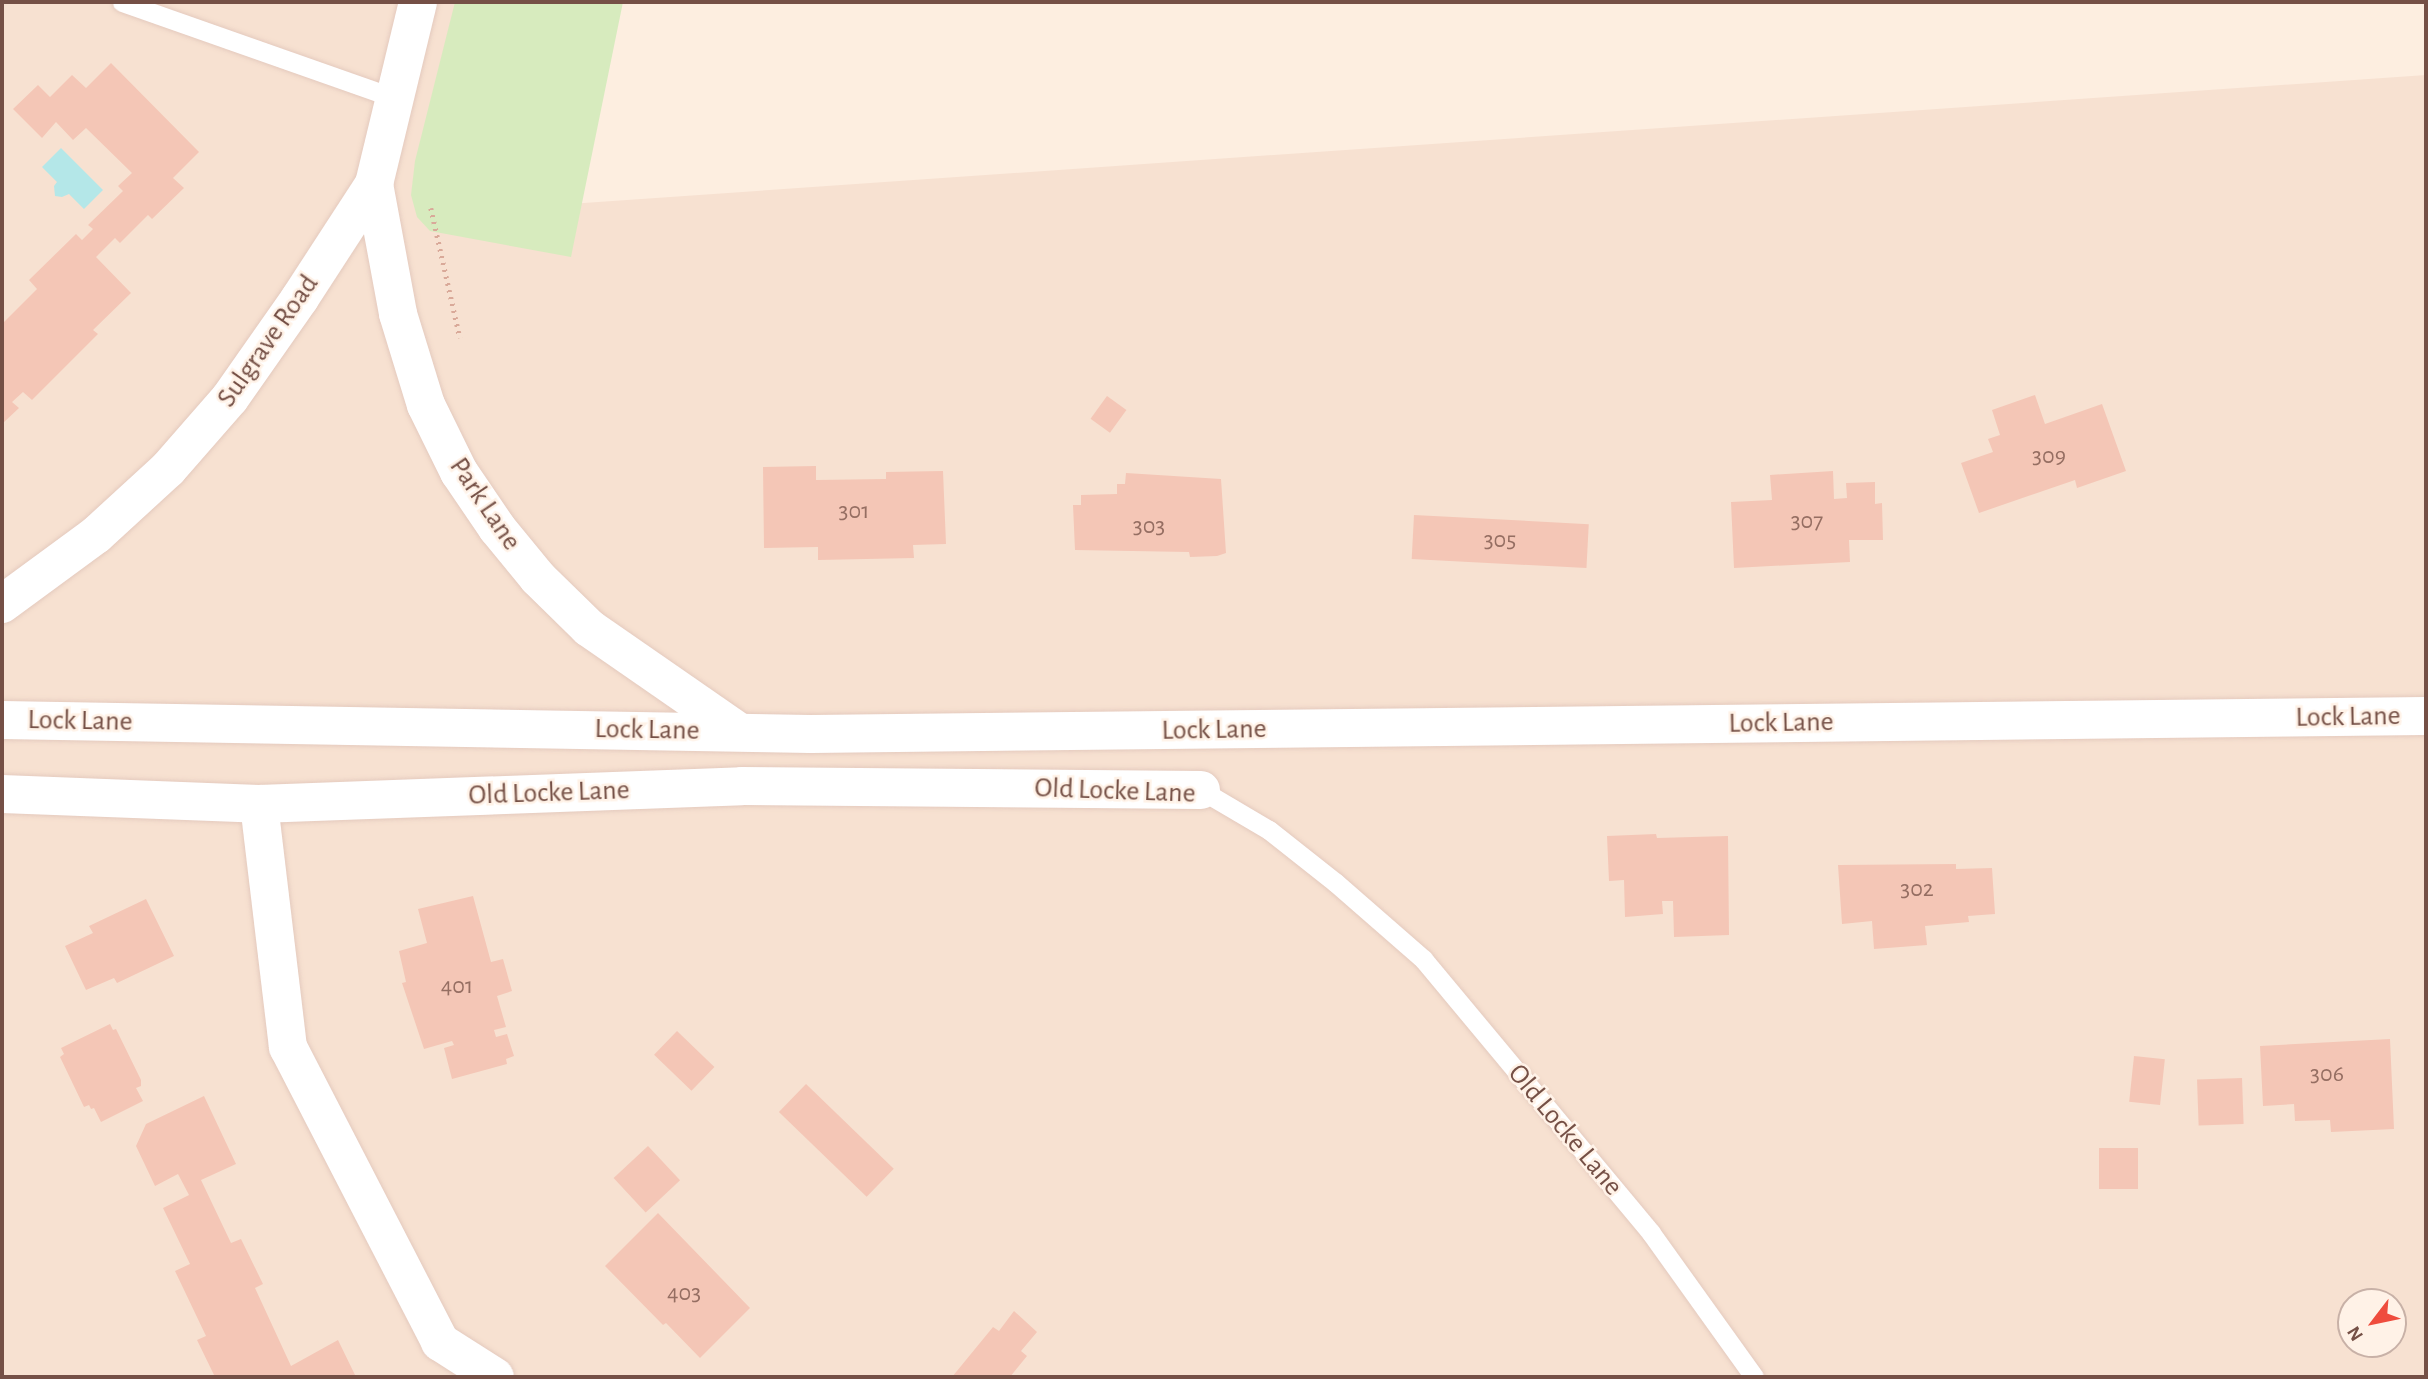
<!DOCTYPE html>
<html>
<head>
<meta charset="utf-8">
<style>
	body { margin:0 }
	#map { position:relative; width:2428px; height:1379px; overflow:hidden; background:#fdeee0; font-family:"Alegreya Sans",sans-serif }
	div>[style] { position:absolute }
	.residential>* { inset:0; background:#f7e1d1 }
	.green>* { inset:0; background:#d7ebbe }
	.water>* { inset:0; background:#b4e7e8 }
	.building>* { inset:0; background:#f4c6b6; transform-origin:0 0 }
	.path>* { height:4.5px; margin-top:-2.25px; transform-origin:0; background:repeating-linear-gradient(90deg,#d9a999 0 2px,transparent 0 7px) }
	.roads { filter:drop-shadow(0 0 2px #e4cabe) drop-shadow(0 0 2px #e4cabe) }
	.lane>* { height:19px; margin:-9.5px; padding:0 9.5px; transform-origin:9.5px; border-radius:9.5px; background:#fff }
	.street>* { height:38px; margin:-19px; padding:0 19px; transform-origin:19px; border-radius:19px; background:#fff }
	span { translate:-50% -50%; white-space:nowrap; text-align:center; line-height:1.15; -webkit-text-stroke:5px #fff2e7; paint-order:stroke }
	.number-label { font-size:24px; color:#956e62 }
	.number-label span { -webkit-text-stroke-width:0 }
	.street-label { font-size:28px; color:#755046 }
	.frame { position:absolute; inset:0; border:4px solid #755046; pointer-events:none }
	.north { position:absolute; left:2337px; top:1288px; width:70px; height:70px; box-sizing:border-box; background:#fff2e7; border:2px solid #c8b1a7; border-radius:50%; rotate:238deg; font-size:19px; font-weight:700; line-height:28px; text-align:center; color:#755046 }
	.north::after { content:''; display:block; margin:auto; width:24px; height:32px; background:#ef4c3d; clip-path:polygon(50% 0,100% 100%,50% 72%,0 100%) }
</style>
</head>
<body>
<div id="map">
	<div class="residential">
		<i style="clip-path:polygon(evenodd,2px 2px,495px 2px,467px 211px,2426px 75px,2426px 1377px,2px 1377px,2px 2px,2351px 1302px,2393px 1302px,2393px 1344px,2351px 1344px,2351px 1302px)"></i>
	</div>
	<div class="green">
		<i style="clip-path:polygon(455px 2px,623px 2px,571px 257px,430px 231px,417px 217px,411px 195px,415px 161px)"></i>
	</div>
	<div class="water">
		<i style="clip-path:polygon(61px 148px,103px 190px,84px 209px,69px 194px,62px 197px,55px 196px,54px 186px,57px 182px,42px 167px)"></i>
	</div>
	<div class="building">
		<i style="clip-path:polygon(111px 63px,199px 152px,173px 178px,184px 188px,152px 219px,148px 215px,120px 243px,115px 238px,96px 257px,131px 293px,93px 330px,98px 334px,32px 400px,23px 392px,12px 402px,19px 408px,2px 424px,2px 324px,37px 289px,29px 280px,76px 234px,82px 240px,93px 229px,88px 225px,123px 191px,118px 186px,132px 173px,86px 128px,73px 140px,56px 122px,42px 138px,13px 109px,38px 85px,50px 97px,72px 75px,86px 88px)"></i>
		<i style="clip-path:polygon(2035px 395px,2045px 424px,2102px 404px,2126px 471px,2077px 488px,2075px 480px,1979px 513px,1961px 463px,1993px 452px,1988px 439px,2000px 435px,1992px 410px)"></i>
		<i style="left:1107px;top:396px;width:24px;height:28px;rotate:36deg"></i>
		<i style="clip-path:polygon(816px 466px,816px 480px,886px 479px,886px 472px,943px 471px,946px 544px,913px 545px,914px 558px,818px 560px,818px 547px,764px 548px,763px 467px)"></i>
		<i style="clip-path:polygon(1833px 471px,1834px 499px,1847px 498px,1846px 483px,1875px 482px,1875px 504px,1882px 503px,1883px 540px,1849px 540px,1850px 562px,1734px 568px,1731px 502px,1772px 500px,1770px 475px)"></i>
		<i style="clip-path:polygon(1126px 473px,1221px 479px,1226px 553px,1217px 556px,1190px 557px,1189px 552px,1075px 550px,1073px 505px,1081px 505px,1081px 495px,1117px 494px,1117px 484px,1125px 484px)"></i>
		<i style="left:1414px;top:515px;width:175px;height:44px;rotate:3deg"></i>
		<i style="clip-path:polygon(1656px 834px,1657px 838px,1728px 836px,1729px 935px,1674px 937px,1673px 901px,1662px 901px,1663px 914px,1625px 917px,1624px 880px,1609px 881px,1607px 836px)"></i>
		<i style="clip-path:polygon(1956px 864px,1956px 869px,1992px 868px,1995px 914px,1968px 916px,1969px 922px,1925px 926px,1927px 945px,1874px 949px,1872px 921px,1842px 924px,1838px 865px)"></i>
		<i style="clip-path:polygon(473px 896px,491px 962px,503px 959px,512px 991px,497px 996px,506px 1027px,494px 1030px,496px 1037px,507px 1034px,514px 1056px,506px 1059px,507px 1064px,452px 1079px,444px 1048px,454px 1045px,452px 1041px,424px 1049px,402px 983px,406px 982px,399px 951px,427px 943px,418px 909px)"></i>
		<i style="clip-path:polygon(146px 899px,174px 956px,117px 983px,114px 978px,86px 990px,65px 946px,93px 933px,89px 926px)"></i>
		<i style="clip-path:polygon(110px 1024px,113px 1030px,116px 1029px,141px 1080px,141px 1086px,136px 1088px,143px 1101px,101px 1122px,94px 1108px,91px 1109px,89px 1105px,84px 1107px,60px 1057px,64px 1054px,61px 1048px)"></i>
		<i style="left:677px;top:1031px;width:52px;height:33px;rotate:44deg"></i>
		<i style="clip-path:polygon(2390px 1039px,2394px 1129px,2331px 1132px,2330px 1120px,2295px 1121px,2294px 1104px,2263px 1106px,2260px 1046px)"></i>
		<i style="left:2134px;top:1056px;width:31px;height:46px;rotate:6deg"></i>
		<i style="left:2242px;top:1078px;width:46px;height:45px;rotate:88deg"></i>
		<i style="left:806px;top:1084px;width:122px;height:39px;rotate:44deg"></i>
		<i style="clip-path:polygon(204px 1096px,236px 1164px,201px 1180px,231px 1243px,241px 1239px,263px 1284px,255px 1288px,291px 1366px,338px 1340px,356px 1377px,215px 1377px,197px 1340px,206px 1336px,175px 1271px,190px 1264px,163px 1208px,189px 1195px,178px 1174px,155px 1186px,136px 1146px,146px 1124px)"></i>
		<i style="left:648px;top:1146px;width:47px;height:47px;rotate:47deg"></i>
		<i style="left:2138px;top:1148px;width:41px;height:39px;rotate:90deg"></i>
		<i style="clip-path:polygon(658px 1213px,750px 1308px,700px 1358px,666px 1323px,663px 1325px,605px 1266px)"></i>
		<i style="clip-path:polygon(1014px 1311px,1037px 1332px,1021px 1351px,1027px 1356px,1010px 1377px,952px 1377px,993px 1327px,999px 1331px)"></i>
	</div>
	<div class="path">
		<i style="left:431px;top:208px;width:133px;rotate:77.4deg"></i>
	</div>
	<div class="roads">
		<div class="lane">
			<i style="left:122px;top:2px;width:292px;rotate:19.4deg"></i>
			<i style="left:1201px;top:790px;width:79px;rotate:30.5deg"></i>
			<i style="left:1269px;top:830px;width:85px;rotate:38.3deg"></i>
			<i style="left:1336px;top:883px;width:116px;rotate:41.1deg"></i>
			<i style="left:1423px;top:959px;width:356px;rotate:50.2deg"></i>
			<i style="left:1651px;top:1233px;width:177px;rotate:54.4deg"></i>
		</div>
		<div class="street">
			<i style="left:374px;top:184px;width:132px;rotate:79.5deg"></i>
			<i style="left:398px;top:314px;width:95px;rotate:72.9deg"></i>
			<i style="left:426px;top:405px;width:75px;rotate:63.8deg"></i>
			<i style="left:459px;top:472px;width:68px;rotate:55.8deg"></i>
			<i style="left:497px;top:528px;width:65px;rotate:50.6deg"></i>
			<i style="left:538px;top:578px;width:71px;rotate:44.4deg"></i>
			<i style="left:589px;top:628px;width:181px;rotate:34.7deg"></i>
			<i style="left:2px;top:604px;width:117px;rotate:-36.3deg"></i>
			<i style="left:96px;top:535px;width:98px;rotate:-42.5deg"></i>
			<i style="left:168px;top:469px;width:94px;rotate:-48.9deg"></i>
			<i style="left:230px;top:398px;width:122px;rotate:-55deg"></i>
			<i style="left:300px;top:298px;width:136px;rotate:-57deg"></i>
			<i style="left:374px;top:184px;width:187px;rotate:-76.4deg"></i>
			<i style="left:2px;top:720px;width:809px;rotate:0.99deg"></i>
			<i style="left:811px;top:734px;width:1615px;rotate:-0.64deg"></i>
			<i style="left:2px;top:794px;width:257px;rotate:2.2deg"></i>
			<i style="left:259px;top:804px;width:483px;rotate:-2.1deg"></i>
			<i style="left:742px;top:786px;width:459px;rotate:0.5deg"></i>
			<i style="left:259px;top:804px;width:245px;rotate:83.2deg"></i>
			<i style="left:288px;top:1047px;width:332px;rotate:62.7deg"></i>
			<i style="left:440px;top:1342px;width:65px;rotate:32.5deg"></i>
		</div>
	</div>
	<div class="number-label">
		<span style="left:2049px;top:457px">309</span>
		<span style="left:854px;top:512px">301</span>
		<span style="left:1807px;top:522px">307</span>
		<span style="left:1149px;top:527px">303</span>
		<span style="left:1500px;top:541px">305</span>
		<span style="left:1917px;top:890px">302</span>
		<span style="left:457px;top:987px">401</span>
		<span style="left:2327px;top:1075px">306</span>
		<span style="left:684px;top:1294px">403</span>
	</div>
	<div class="street-label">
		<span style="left:268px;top:341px;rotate:-55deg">Sulgrave Road</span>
		<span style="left:485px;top:504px;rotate:56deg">Park Lane</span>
		<span style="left:2348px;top:717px;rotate:-1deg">Lock Lane</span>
		<span style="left:80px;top:721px;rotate:1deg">Lock Lane</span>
		<span style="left:1781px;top:723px;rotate:-1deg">Lock Lane</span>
		<span style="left:647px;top:730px;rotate:1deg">Lock Lane</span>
		<span style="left:1214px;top:730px;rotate:-1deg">Lock Lane</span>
		<span style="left:1115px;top:791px;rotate:2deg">Old Locke Lane</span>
		<span style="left:549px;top:793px;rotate:-2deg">Old Locke Lane</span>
		<span style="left:1565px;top:1130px;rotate:50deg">Old Locke Lane</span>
	</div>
	<div class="frame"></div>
	<div class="north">N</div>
</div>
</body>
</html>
